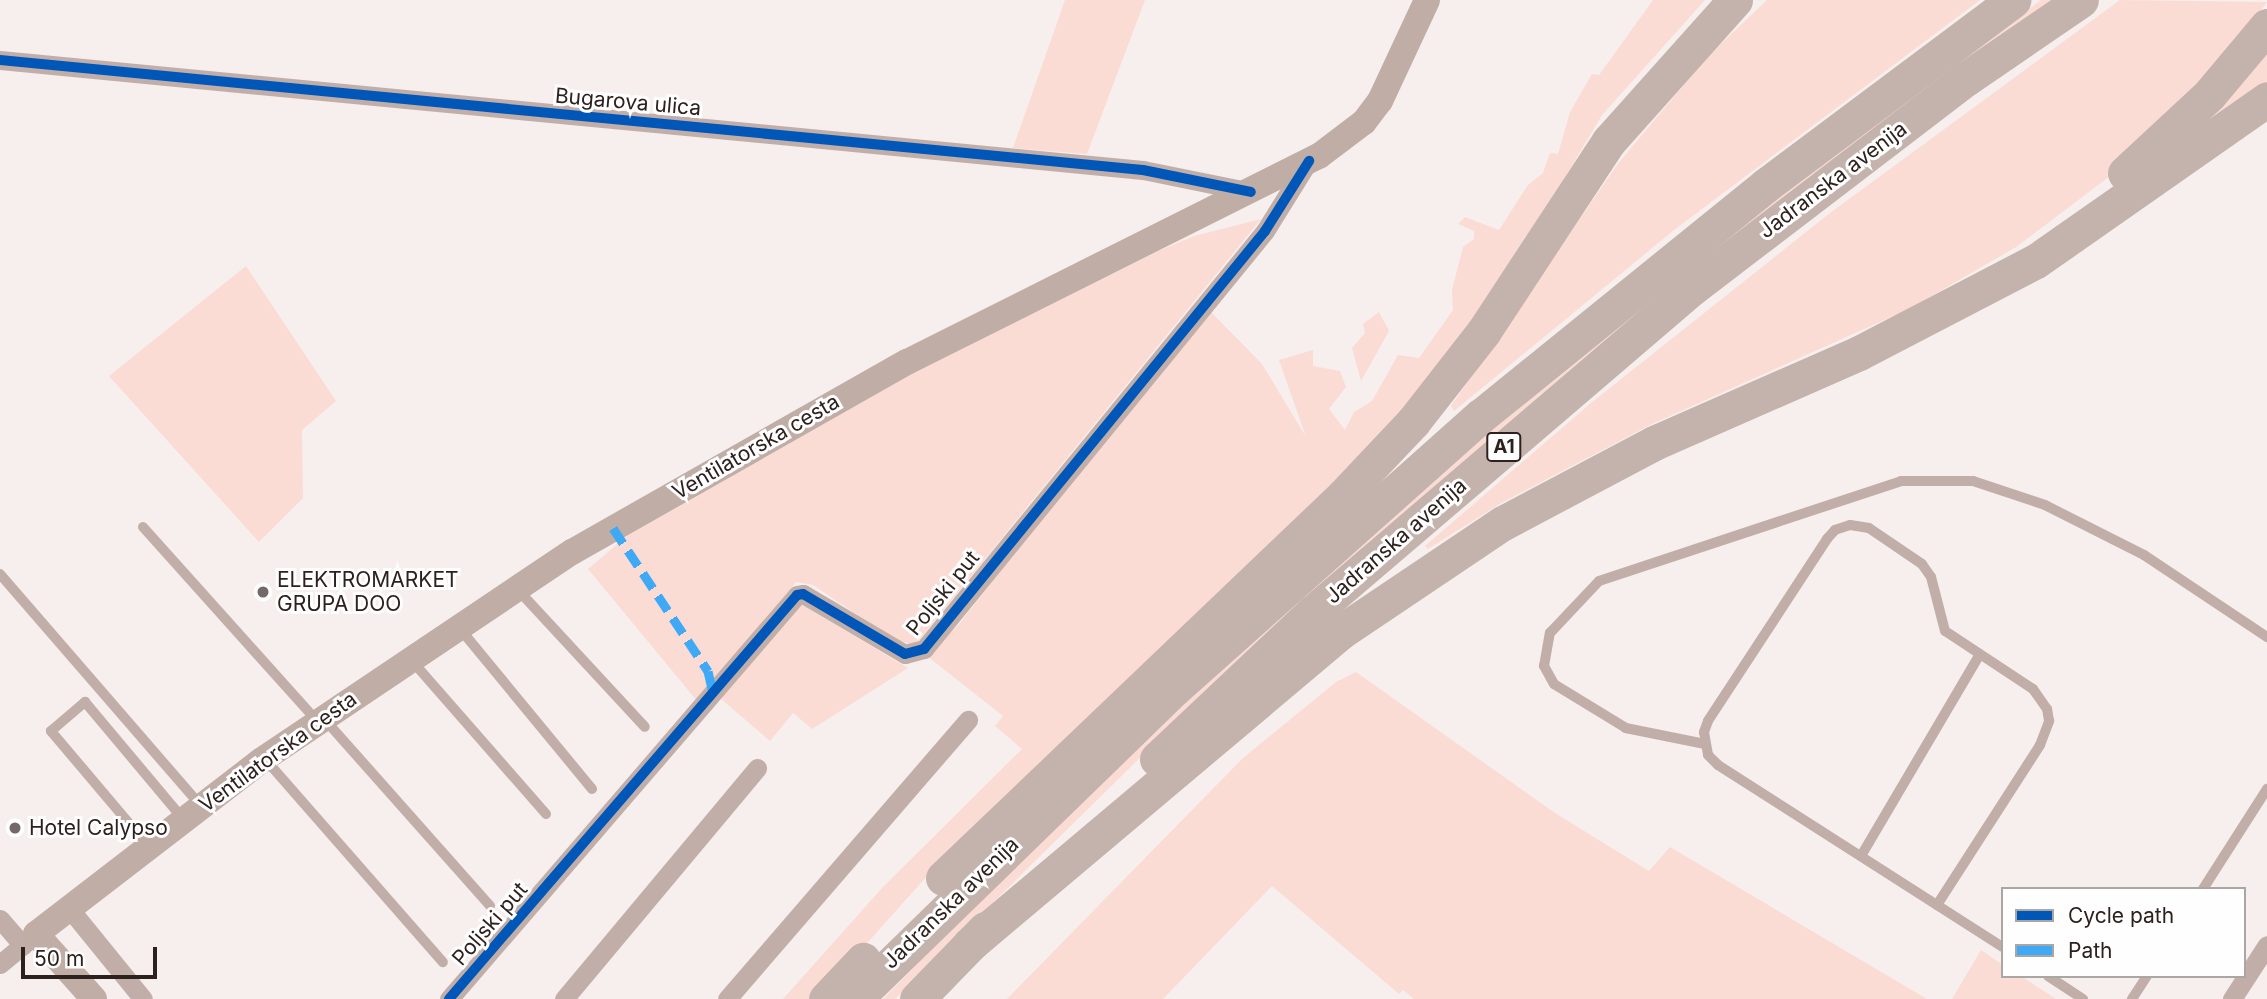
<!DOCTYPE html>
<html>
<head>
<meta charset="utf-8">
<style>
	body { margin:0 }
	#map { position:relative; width:2267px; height:999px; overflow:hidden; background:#f6efed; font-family:Inter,sans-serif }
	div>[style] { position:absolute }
	.green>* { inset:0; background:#fadcd4 }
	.lane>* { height:10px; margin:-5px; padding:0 5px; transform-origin:5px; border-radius:5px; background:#c2aea8 }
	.street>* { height:19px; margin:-9.5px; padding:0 9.5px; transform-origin:9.5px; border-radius:9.5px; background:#c2aea8 }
	.secondary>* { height:26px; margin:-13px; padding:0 13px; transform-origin:13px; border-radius:13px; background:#c0ada6 }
	.highway>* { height:35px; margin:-17.5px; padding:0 17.5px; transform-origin:17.5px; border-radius:17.5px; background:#c4b3ac }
	.quiet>* { height:9px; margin-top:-4.5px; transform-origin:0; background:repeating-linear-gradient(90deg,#3fa9f5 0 18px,transparent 0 27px) }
	.cycleway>* { height:10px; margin:-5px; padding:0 5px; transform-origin:5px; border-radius:5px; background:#0057b8 }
	.dots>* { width:19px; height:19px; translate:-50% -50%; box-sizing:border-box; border:4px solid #fefefe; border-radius:50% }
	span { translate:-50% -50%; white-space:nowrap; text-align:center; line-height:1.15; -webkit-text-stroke:6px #fefefe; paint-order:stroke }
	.shield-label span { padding:2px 5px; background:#fefefe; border:2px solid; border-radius:5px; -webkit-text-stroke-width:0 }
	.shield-label { font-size:19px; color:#2d211e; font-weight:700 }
	.street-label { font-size:21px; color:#2d211e }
	.poi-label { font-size:21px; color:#2d211e }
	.left { translate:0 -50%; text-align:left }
	.legend { position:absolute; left:2001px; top:887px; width:245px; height:91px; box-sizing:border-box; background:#fefefe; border:2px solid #aaa6a4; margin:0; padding:9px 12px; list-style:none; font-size:21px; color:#2d211e }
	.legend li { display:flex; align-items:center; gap:14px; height:35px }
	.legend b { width:35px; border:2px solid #aaa6a4 }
	.scale { position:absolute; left:21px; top:947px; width:136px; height:32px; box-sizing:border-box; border:4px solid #2d211e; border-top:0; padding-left:9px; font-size:21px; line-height:24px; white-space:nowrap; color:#2d211e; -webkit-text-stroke:5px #fefefe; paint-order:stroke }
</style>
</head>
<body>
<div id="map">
	<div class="green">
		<i style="clip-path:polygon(1065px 0,1145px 0,1087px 154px,1013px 148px)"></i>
		<i style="clip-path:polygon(1653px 0,1705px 0,1602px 115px,1490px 303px,1410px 409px,928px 875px,817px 999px,783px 999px,883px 887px,1022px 749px,995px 726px,1003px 716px,927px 656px,960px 623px,1073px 477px,1211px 312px,1262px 364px,1306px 437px,1279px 360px,1313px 350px,1313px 366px,1340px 371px,1346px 387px,1329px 409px,1345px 430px,1354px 412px,1372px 401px,1398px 355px,1419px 358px,1453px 310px,1452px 290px,1463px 247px,1474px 239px,1474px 231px,1458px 224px,1465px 217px,1499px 230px,1528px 185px,1543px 173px,1550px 153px,1558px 154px,1570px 112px,1592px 74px,1599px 75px)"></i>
		<i style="clip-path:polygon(1767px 0,1980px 0,1674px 230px,1454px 411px,1451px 406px,1617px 165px,1707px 57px)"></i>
		<i style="clip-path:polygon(2041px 0,2057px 0,1220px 679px,895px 999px,883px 999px,1078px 800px,1414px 492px,1744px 221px)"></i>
		<i style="clip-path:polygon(2120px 0,2267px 2px,2223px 60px,2118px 170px,2016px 247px,1909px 309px,1652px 424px,1503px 502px,1428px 549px,1425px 546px,1591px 403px,1830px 213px)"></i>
		<i style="clip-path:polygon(2267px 46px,2267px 87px,2207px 120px)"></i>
		<i style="clip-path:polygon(1261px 219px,915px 645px,893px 639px,813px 585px,796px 582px,698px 702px,588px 569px,627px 536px,917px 371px,1156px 252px,1194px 236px)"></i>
		<i style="clip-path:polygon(246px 266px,336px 401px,302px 430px,303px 498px,259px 542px,109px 376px)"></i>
		<i style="clip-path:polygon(1379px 312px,1389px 331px,1361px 381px,1352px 348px,1365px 333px,1363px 324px)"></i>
		<i style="clip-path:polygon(799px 603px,908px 668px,812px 729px,793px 713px,770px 741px,720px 698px)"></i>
		<i style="clip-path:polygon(1356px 672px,1555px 813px,1649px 871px,1670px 847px,1927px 999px,1414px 999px,1403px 990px,1399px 994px,1272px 886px,1163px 999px,1007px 999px,1243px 758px,1336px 682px)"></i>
		<i style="clip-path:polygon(1981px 950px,2003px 965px,2003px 976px,2021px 976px,2056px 999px,1952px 999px)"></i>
	</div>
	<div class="lane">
		<i style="left:143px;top:527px;width:262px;rotate:48.1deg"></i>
		<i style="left:0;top:574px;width:307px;rotate:49.1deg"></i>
		<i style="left:519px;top:591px;width:185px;rotate:47.2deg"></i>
		<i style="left:461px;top:630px;width:206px;rotate:50.5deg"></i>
		<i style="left:413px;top:662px;width:202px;rotate:48.8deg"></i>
		<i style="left:326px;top:721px;width:247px;rotate:48.4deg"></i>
		<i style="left:1705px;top:744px;width:81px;rotate:-168.6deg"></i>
		<i style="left:1626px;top:728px;width:84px;rotate:-148.6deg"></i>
		<i style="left:1554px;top:684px;width:21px;rotate:-119deg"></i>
		<i style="left:1544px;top:666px;width:34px;rotate:-80deg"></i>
		<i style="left:1550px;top:633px;width:71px;rotate:-46.7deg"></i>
		<i style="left:1599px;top:581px;width:318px;rotate:-18.3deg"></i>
		<i style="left:1901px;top:481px;width:72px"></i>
		<i style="left:1973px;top:481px;width:76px;rotate:18.4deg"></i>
		<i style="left:2045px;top:505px;width:111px;rotate:26.8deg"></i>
		<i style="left:2144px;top:555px;width:148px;rotate:33.7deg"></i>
		<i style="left:265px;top:759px;width:270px;rotate:48.8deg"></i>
		<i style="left:149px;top:847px;width:152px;rotate:-130.2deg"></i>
		<i style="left:51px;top:731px;width:45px;rotate:-40.5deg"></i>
		<i style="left:85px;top:702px;width:154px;rotate:50deg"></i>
		<i style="left:1861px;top:856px;width:232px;rotate:-59.5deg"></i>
		<i style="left:2203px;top:889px;width:119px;rotate:-57.4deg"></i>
		<i style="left:1937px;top:905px;width:190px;rotate:-57.2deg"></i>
		<i style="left:2040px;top:745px;width:26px;rotate:-69deg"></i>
		<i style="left:2049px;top:721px;width:12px;rotate:-99deg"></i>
		<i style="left:2047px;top:709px;width:24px;rotate:-125deg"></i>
		<i style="left:2033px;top:689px;width:105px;rotate:-146.6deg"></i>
		<i style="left:1945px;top:631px;width:56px;rotate:-104.5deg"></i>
		<i style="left:1931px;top:577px;width:16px;rotate:-125deg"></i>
		<i style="left:1922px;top:564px;width:64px;rotate:-145.8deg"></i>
		<i style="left:1869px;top:528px;width:19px;rotate:-171deg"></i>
		<i style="left:1850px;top:525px;width:16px;rotate:162deg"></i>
		<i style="left:1835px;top:530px;width:12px;rotate:132deg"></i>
		<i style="left:1827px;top:539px;width:217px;rotate:123.2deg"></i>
		<i style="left:1708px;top:721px;width:12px;rotate:110deg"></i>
		<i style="left:1704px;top:732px;width:23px;rotate:80deg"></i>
		<i style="left:1708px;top:755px;width:14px;rotate:45deg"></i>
		<i style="left:1718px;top:765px;width:338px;rotate:32.6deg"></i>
		<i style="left:2048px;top:976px;width:42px;rotate:33.3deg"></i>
		<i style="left:2132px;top:999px;width:27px;rotate:-57deg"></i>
	</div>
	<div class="street">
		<i style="left:0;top:60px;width:1148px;rotate:5.5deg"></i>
		<i style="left:1143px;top:170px;width:110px;rotate:11.5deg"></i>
		<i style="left:69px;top:908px;width:117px;rotate:50.9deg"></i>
		<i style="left:0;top:919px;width:35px;rotate:49deg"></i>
		<i style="left:0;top:964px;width:47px;rotate:-39.8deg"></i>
		<i style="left:449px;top:999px;width:533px;rotate:-49.26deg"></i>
		<i style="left:797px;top:595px;width:6px;rotate:-9deg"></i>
		<i style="left:803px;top:594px;width:118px;rotate:30.5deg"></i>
		<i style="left:905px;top:654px;width:20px;rotate:-15deg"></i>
		<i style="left:924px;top:649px;width:539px;rotate:-50.79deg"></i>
		<i style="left:1265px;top:231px;width:81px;rotate:-58.1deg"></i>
		<i style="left:564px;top:999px;width:301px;rotate:-50.1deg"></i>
		<i style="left:727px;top:999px;width:369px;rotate:-49.2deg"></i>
		<i style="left:2232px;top:999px;width:64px;rotate:-57.1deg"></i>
	</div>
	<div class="secondary">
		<i style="left:94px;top:999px;width:87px;rotate:-131.7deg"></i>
		<i style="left:36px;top:934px;width:285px;rotate:-37.6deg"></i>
		<i style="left:262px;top:760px;width:373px;rotate:-33.9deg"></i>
		<i style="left:572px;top:552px;width:385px;rotate:-29.6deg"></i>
		<i style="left:907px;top:362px;width:461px;rotate:-26.6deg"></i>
		<i style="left:1319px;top:156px;width:56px;rotate:-37.1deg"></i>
		<i style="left:1364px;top:122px;width:26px;rotate:-53deg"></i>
		<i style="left:1380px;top:101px;width:111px;rotate:-65deg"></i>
	</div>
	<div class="highway">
		<i style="left:2125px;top:173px;width:115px;rotate:-42.9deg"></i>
		<i style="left:2209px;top:95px;width:90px;rotate:-50deg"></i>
		<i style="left:1157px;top:759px;width:213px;rotate:-43.3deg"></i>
		<i style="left:1312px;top:613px;width:500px;rotate:-40.54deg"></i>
		<i style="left:1692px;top:288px;width:346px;rotate:-37.4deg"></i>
		<i style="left:1967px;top:78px;width:138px;rotate:-34.4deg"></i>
		<i style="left:943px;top:878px;width:553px;rotate:-43.68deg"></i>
		<i style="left:1343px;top:496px;width:102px;rotate:-46.6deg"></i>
		<i style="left:1413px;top:422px;width:115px;rotate:-52deg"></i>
		<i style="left:1484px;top:331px;width:227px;rotate:-56.7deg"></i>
		<i style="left:1609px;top:141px;width:189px;rotate:-48.2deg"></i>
		<i style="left:969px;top:945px;width:488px;rotate:-40.1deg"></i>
		<i style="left:1342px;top:631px;width:194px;rotate:-33.9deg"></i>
		<i style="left:1503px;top:523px;width:171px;rotate:-27.9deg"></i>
		<i style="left:1654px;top:443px;width:224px;rotate:-23.7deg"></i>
		<i style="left:1859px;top:353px;width:199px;rotate:-27.5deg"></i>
		<i style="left:2036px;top:261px;width:282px;rotate:-35deg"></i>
		<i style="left:826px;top:999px;width:54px;rotate:-46.5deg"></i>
		<i style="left:855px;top:999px;width:445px;rotate:-44.2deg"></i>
		<i style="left:1174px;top:689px;width:412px;rotate:-41.7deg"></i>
		<i style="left:1482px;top:415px;width:365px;rotate:-39deg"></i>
		<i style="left:1766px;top:185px;width:309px;rotate:-36.8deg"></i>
		<i style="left:917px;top:999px;width:98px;rotate:-45.8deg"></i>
	</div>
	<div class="quiet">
		<i style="left:613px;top:528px;width:172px;rotate:56.4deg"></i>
		<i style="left:708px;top:671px;width:23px;rotate:77deg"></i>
	</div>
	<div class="cycleway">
		<i style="left:0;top:60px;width:1148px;rotate:5.5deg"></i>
		<i style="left:1143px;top:170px;width:110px;rotate:11.5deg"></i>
		<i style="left:449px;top:999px;width:533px;rotate:-49.26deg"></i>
		<i style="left:797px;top:595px;width:6px;rotate:-9deg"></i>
		<i style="left:803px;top:594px;width:118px;rotate:30.5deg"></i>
		<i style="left:905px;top:654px;width:20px;rotate:-15deg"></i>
		<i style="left:924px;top:649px;width:539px;rotate:-50.79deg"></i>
		<i style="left:1265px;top:231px;width:83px;rotate:-57.8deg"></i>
	</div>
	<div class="dots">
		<i style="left:263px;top:592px;background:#736966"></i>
		<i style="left:15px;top:828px;background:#736966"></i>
	</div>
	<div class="shield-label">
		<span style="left:1504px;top:447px">A1</span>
	</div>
	<div class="street-label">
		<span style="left:628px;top:102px;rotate:5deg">Bugarova ulica</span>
		<span style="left:1833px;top:180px;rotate:-37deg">Jadranska avenija</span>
		<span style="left:756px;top:447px;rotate:-30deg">Ventilatorska cesta</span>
		<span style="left:1396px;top:541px;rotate:-41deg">Jadranska avenija</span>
		<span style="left:943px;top:593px;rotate:-51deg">Poljski put</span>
		<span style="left:278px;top:752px;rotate:-36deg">Ventilatorska cesta</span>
		<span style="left:951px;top:903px;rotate:-44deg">Jadranska avenija</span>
		<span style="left:490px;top:924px;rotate:-49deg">Poljski put</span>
	</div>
	<div class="poi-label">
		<span class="left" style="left:277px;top:592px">ELEKTROMARKET<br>GRUPA DOO</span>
		<span class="left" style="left:29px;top:828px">Hotel Calypso</span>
	</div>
	<ul class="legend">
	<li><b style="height:9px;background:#0057b8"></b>Cycle path</li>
	<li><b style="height:9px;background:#3fa9f5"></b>Path</li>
	</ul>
	<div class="scale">50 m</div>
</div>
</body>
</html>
